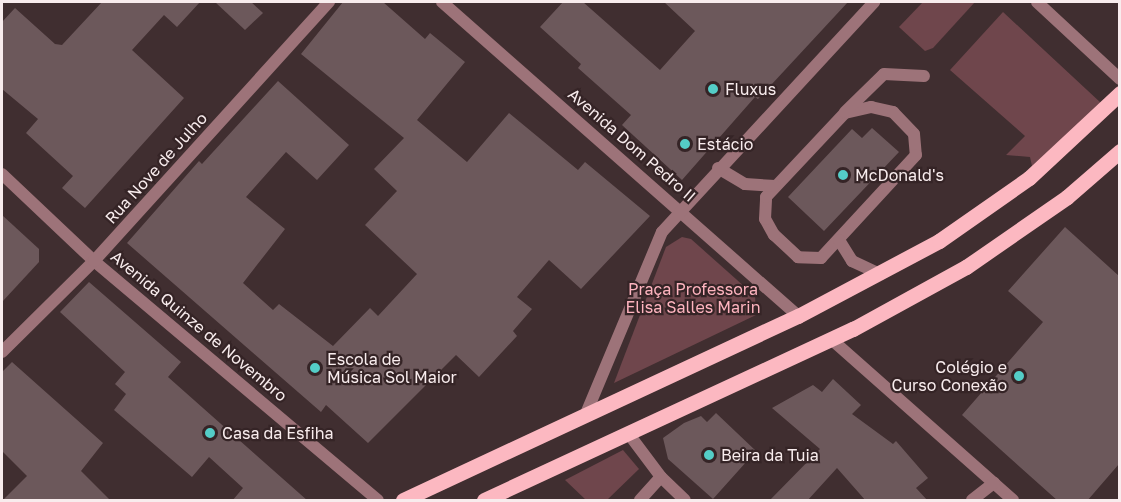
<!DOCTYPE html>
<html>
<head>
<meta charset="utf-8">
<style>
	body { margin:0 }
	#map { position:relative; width:1121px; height:502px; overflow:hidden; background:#402e30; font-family:"Golos Text",sans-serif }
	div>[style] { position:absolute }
	.green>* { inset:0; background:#6f464c }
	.building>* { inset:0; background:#6c585b }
	.service>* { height:12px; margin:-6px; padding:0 6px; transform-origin:6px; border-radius:6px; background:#9d7379 }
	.minor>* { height:12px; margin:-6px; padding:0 6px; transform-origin:6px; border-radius:6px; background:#9d7379 }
	.tertiary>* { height:12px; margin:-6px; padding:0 6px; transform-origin:6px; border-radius:6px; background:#9d7379 }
	.primary>* { height:15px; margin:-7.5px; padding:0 7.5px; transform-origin:7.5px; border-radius:7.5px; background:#fcb8c1 }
	.dots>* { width:16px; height:16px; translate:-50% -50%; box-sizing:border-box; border:3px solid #352426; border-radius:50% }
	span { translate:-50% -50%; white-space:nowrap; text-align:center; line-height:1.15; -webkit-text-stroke:4.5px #352426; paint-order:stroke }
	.poi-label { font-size:16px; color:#f8eced }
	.left { translate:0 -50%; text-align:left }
	.right { translate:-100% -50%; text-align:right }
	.street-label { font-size:16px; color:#f8eced }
	.park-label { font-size:16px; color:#feb4bf }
	.frame { position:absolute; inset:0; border:3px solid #f8eced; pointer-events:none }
</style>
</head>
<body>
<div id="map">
	<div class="green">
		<i style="clip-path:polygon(923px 2px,975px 2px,933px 48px,925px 51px,899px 27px)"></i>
		<i style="clip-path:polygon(1003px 12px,1101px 103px,1032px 166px,1030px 157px,1006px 155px,1025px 136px,950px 70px)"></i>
		<i style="clip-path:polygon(682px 237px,691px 239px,755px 296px,756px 315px,614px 383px,666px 247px)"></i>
		<i style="clip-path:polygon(623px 450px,639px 469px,607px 500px,586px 500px,565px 480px)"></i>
	</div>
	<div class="building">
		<i style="clip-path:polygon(102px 2px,200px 2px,177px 27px,164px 15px,132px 50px,184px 98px,85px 208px,62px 188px,73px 176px,26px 133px,38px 119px,2px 89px,2px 22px,15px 8px,55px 44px,62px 45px)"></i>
		<i style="clip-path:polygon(215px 2px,251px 2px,263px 13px,245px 30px)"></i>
		<i style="clip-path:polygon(343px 2px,383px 2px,425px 39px,430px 33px,465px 62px,417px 120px,467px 162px,509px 113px,578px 170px,585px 162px,650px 216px,581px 289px,549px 260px,517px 297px,532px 309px,513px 331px,517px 336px,479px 377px,456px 355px,368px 443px,326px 405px,321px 412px,127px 243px,199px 161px,202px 164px,278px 81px,349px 145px,317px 180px,286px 152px,246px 197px,285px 229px,243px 283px,273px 310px,279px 304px,333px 346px,370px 308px,378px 316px,417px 274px,365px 225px,397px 191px,374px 169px,404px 138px,301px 54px)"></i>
		<i style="clip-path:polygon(563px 2px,583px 2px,660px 70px,695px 31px,664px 2px,848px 2px,758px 99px,755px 97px,682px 180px,622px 125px,631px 115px,578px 68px,581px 64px,540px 27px)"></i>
		<i style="clip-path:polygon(872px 128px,899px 152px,824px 231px,788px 197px,852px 129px,862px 138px)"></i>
		<i style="clip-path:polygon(2px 215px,39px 249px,39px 262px,2px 302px)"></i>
		<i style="clip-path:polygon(1065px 227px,1119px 276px,1119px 464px,1087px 501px,1058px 501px,962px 415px,1043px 322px,1008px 291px)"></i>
		<i style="clip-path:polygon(89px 282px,181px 362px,168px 377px,308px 501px,232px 501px,243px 488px,209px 457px,192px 477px,114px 410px,126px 394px,115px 384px,125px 372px,60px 312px)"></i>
		<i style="clip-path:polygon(12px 362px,103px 443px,81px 471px,111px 501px,2px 501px,27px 476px,2px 451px,2px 372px)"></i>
		<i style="clip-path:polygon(833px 379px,861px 405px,852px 414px,893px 444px,896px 441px,928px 478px,916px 488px,928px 501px,866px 501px,837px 468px,807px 501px,769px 501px,820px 449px,772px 408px,813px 385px,822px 392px)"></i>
		<i style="clip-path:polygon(716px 413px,756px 451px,713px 499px,668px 459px,663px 438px,684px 423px,701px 416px,707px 422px)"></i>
	</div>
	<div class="service">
		<i style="left:871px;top:107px;width:23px;rotate:13deg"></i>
		<i style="left:893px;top:112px;width:30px;rotate:46deg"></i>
		<i style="left:914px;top:134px;width:21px;rotate:85deg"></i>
		<i style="left:916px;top:155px;width:140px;rotate:132.7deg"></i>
		<i style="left:821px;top:258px;width:23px;rotate:-178deg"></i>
		<i style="left:798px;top:257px;width:33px;rotate:-137deg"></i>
		<i style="left:774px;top:235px;width:18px;rotate:-119deg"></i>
		<i style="left:765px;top:219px;width:22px;rotate:-87deg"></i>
		<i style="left:766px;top:197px;width:115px;rotate:-46.8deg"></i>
		<i style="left:845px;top:113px;width:27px;rotate:-13deg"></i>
		<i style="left:845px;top:112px;width:54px;rotate:-44.3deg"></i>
		<i style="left:884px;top:74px;width:40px;rotate:2.9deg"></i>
		<i style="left:718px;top:168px;width:31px;rotate:31deg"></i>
		<i style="left:745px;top:184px;width:30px;rotate:4deg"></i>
		<i style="left:839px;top:240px;width:25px;rotate:58deg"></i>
		<i style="left:852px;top:261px;width:31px;rotate:25deg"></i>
	</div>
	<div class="minor">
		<i style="left:442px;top:2px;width:475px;rotate:41.4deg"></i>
		<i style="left:1037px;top:2px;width:113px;rotate:42.9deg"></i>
		<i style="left:831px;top:339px;width:243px;rotate:41.5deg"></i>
		<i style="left:585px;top:416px;width:199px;rotate:-67.3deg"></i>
		<i style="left:662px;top:232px;width:313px;rotate:-47.3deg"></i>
		<i style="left:628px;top:433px;width:55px;rotate:53.1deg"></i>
		<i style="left:661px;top:477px;width:33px;rotate:44deg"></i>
		<i style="left:640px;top:500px;width:31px;rotate:-48deg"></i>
		<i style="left:972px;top:500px;width:28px;rotate:-38deg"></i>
	</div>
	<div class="tertiary">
		<i style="left:2px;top:174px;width:127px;rotate:43.4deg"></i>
		<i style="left:94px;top:261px;width:371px;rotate:40.1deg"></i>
		<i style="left:2px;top:352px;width:129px;rotate:-44.7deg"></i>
		<i style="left:94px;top:261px;width:350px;rotate:-47.8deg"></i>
	</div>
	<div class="primary">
		<i style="left:403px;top:500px;width:436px;rotate:-25deg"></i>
		<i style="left:798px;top:316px;width:160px;rotate:-28deg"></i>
		<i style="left:939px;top:241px;width:110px;rotate:-35deg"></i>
		<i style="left:1029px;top:178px;width:125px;rotate:-43deg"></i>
		<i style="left:484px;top:500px;width:407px;rotate:-24.9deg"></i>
		<i style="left:853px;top:329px;width:129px;rotate:-28.8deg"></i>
		<i style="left:966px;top:267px;width:123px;rotate:-34.7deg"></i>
		<i style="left:1067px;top:197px;width:70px;rotate:-41deg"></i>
	</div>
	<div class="dots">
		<i style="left:713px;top:89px;background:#54cdc7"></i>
		<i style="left:685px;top:144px;background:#54cdc7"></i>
		<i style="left:843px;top:175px;background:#54cdc7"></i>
		<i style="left:315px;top:368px;background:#54cdc7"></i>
		<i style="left:1019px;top:376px;background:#54cdc7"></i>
		<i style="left:210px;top:433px;background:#54cdc7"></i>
		<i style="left:709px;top:455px;background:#54cdc7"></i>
	</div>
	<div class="poi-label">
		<span class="left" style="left:725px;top:89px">Fluxus</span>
		<span class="left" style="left:697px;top:144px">Estácio</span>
		<span class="left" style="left:855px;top:175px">McDonald's</span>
		<span class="left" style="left:327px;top:368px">Escola de<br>Música Sol Maior</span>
		<span class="right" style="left:1007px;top:376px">Colégio e<br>Curso Conexão</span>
		<span class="left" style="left:222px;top:433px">Casa da Esfiha</span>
		<span class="left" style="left:721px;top:455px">Beira da Tuia</span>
	</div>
	<div class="street-label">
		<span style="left:632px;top:145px;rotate:41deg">Avenida Dom Pedro II</span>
		<span style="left:156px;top:168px;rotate:-48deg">Rua Nove de Julho</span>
		<span style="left:199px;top:326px;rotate:40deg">Avenida Quinze de Novembro</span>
	</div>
	<div class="park-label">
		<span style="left:693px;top:298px">Praça Professora<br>Elisa Salles Marin</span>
	</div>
	<div class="frame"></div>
</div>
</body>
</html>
